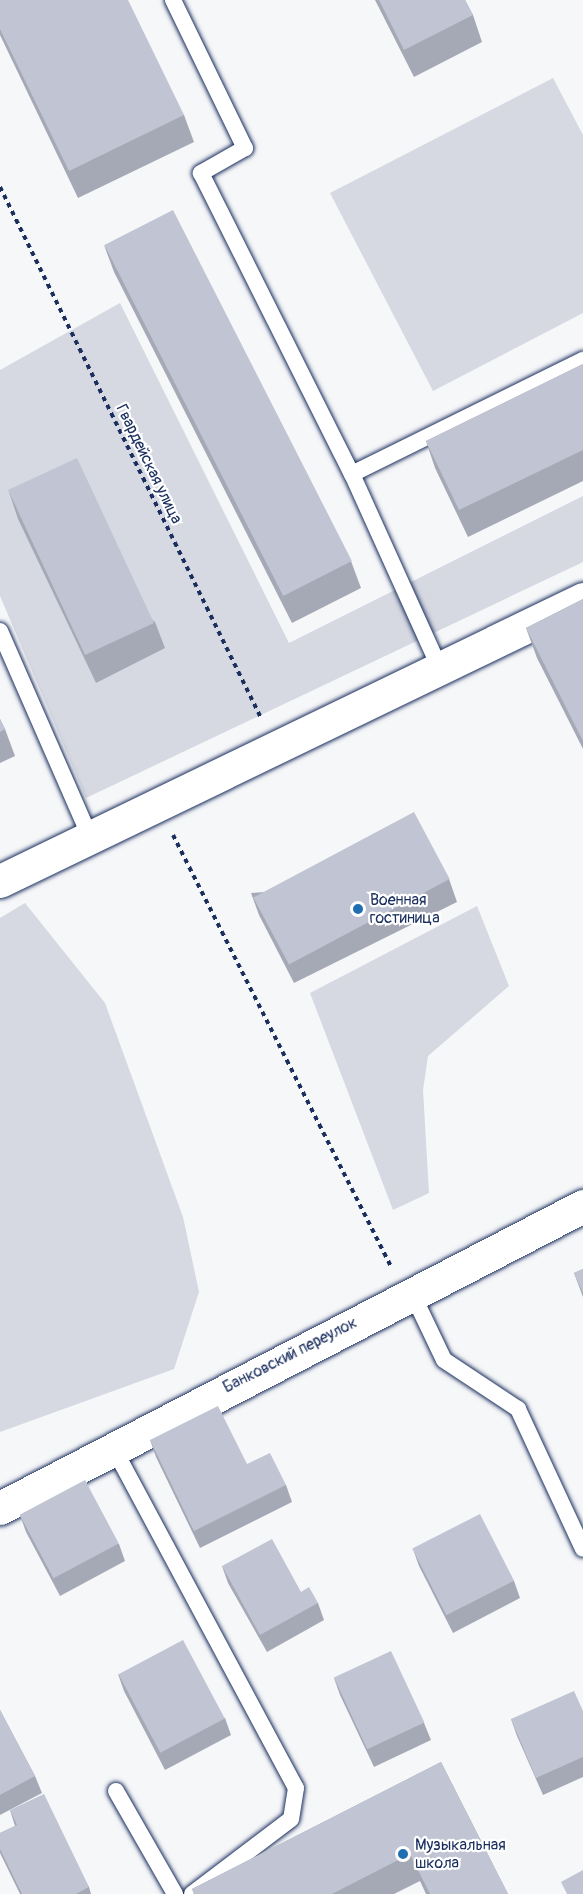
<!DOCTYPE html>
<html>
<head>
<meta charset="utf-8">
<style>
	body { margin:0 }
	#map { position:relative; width:583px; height:1894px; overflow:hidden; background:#f6f7f9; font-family:Pangolin,sans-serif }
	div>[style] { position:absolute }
	.green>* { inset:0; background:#d6d9e2 }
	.path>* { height:4px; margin-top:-2px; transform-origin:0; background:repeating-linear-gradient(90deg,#1b2f5e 0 4.5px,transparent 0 9px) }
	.roads { filter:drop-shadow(0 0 2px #1b2f5e) drop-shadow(0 0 2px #1b2f5e) }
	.lane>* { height:16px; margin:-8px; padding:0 8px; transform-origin:8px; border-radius:8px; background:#fff }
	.street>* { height:33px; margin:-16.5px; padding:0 16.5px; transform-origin:16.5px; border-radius:16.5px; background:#fff }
	.wall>* { inset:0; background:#a5a9b5 }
	.building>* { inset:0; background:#c0c4d3; transform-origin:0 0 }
	.dots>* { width:16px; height:16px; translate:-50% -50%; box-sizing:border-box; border:3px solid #fff; border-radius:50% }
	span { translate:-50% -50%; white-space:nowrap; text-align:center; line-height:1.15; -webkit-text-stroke:4.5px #fff; paint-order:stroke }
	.street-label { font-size:16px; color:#1b2f5e }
	.poi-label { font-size:16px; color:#1b2f5e }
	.left { translate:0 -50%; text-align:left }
</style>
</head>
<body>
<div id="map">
	<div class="green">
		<i style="clip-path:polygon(553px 78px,583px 135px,583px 313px,433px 391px,330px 193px)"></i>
		<i style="clip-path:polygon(120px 303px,289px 643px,583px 496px,583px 562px,86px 798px,0 596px,0 370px)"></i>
		<i style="clip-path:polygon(25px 903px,105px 1003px,183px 1217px,199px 1292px,174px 1369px,0 1432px,0 918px)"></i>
		<i style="clip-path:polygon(477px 906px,509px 986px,428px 1056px,423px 1090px,429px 1193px,393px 1210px,310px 993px)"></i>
	</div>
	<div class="path">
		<i style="left:0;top:187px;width:592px;rotate:63.82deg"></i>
		<i style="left:173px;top:835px;width:484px;rotate:63.2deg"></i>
	</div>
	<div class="roads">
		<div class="lane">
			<i style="left:173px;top:0;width:165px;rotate:64.1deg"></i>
			<i style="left:245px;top:148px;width:51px;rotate:150.4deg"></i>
			<i style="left:201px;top:173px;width:337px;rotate:63.4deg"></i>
			<i style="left:352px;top:474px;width:214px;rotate:65.7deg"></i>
			<i style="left:352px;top:474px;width:258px;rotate:-26.3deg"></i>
			<i style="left:0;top:631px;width:225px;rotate:66.4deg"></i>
			<i style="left:412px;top:1293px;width:74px;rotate:64.5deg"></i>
			<i style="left:444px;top:1360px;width:89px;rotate:33.5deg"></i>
			<i style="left:518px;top:1409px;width:154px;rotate:65.1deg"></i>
			<i style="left:113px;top:1447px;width:387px;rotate:61.8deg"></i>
			<i style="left:296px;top:1788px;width:31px;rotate:99deg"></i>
			<i style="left:291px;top:1819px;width:124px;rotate:142.9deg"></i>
			<i style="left:116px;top:1791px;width:119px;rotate:60.2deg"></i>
		</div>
		<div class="street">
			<i style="left:0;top:881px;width:648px;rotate:-25.81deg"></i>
			<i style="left:0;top:1508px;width:657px;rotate:-27.38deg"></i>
		</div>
	</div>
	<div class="wall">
		<i style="clip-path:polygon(0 0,184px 115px,194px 142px,78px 198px,0 35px)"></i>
		<i style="clip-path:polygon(375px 0,465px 0,473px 15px,482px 42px,414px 77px)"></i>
		<i style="clip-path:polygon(104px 245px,351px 561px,361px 588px,292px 623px,114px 272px)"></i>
		<i style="clip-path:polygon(583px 364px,583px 481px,468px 537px,435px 468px,426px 441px)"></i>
		<i style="clip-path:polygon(9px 492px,155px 622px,165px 648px,96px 683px,18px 519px)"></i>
		<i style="clip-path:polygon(583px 599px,583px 749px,537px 658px,526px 628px)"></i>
		<i style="clip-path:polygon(0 719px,5px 729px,15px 756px,0 763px)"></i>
		<i style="clip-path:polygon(449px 879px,457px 902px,294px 983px,259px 915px,251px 893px)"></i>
		<i style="clip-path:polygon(583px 1269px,583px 1297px,574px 1273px)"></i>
		<i style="clip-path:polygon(150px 1440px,247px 1464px,286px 1485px,292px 1502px,200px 1548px,156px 1457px)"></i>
		<i style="clip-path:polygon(20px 1515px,119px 1544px,125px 1561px,60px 1596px,26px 1532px)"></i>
		<i style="clip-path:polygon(413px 1549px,514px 1581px,520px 1598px,453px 1633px,419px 1566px)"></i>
		<i style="clip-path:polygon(222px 1566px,301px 1592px,318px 1603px,324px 1620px,267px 1652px,228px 1583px)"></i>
		<i style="clip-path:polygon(118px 1674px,225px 1718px,231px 1735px,165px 1770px,124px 1691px)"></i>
		<i style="clip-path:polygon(334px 1678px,424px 1723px,431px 1740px,374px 1767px,340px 1695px)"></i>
		<i style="clip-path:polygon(0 1710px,35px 1776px,42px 1793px,0 1815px)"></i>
		<i style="clip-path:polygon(583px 1711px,583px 1777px,543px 1795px,517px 1736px,511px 1719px)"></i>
		<i style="clip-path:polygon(441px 1762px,508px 1894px,426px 1894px,420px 1881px,394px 1894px,194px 1894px,192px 1889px)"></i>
		<i style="clip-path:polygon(10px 1810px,89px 1887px,91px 1894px,20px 1894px,0 1853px,0 1833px,15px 1826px)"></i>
	</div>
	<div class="building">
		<i style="clip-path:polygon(0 0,128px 0,184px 115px,69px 171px,0 29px)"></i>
		<i style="clip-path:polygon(379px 0,465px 0,473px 15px,404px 50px)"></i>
		<i style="left:173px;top:210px;width:394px;height:77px;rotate:63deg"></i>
		<i style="clip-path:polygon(583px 364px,583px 450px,459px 510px,426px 441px)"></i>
		<i style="left:77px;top:458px;width:182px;height:76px;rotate:65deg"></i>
		<i style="clip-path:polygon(583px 599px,583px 741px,526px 628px)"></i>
		<i style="clip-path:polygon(0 719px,5px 729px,0 732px)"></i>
		<i style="left:414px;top:812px;width:76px;height:182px;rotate:62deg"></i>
		<i style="clip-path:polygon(583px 1269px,583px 1293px,574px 1273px)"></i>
		<i style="clip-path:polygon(218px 1406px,247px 1464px,270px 1453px,286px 1485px,194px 1531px,150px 1440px)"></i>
		<i style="left:85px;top:1480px;width:72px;height:74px;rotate:62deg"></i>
		<i style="left:480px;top:1514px;width:75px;height:76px;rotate:63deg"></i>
		<i style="clip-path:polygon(272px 1539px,301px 1592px,309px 1587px,318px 1603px,260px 1635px,222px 1566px)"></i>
		<i style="left:183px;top:1640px;width:89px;height:73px;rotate:62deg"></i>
		<i style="left:391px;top:1651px;width:79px;height:63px;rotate:65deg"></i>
		<i style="clip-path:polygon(574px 1691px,583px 1711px,583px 1757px,536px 1778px,511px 1719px)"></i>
		<i style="clip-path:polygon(0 1710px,35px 1776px,0 1795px)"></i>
		<i style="clip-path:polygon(441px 1762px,508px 1894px,430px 1894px,410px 1854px,332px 1894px,195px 1894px,192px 1889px)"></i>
		<i style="clip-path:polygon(44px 1794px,89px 1887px,76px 1894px,22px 1894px,0 1849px,0 1833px,17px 1825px,10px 1810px)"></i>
		<i style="clip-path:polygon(583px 1870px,583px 1894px,567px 1894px,561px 1882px)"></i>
	</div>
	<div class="dots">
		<i style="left:358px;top:909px;background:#1f6fb2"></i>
		<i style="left:403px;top:1854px;background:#1f6fb2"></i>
	</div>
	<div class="street-label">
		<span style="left:149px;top:464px;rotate:64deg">Гвардейская улица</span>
		<span style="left:290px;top:1355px;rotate:-27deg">Банковский переулок</span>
	</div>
	<div class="poi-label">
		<span class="left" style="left:370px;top:909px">Военная<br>гостиница</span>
		<span class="left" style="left:415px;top:1854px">Музыкальная<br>школа</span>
	</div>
</div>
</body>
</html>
